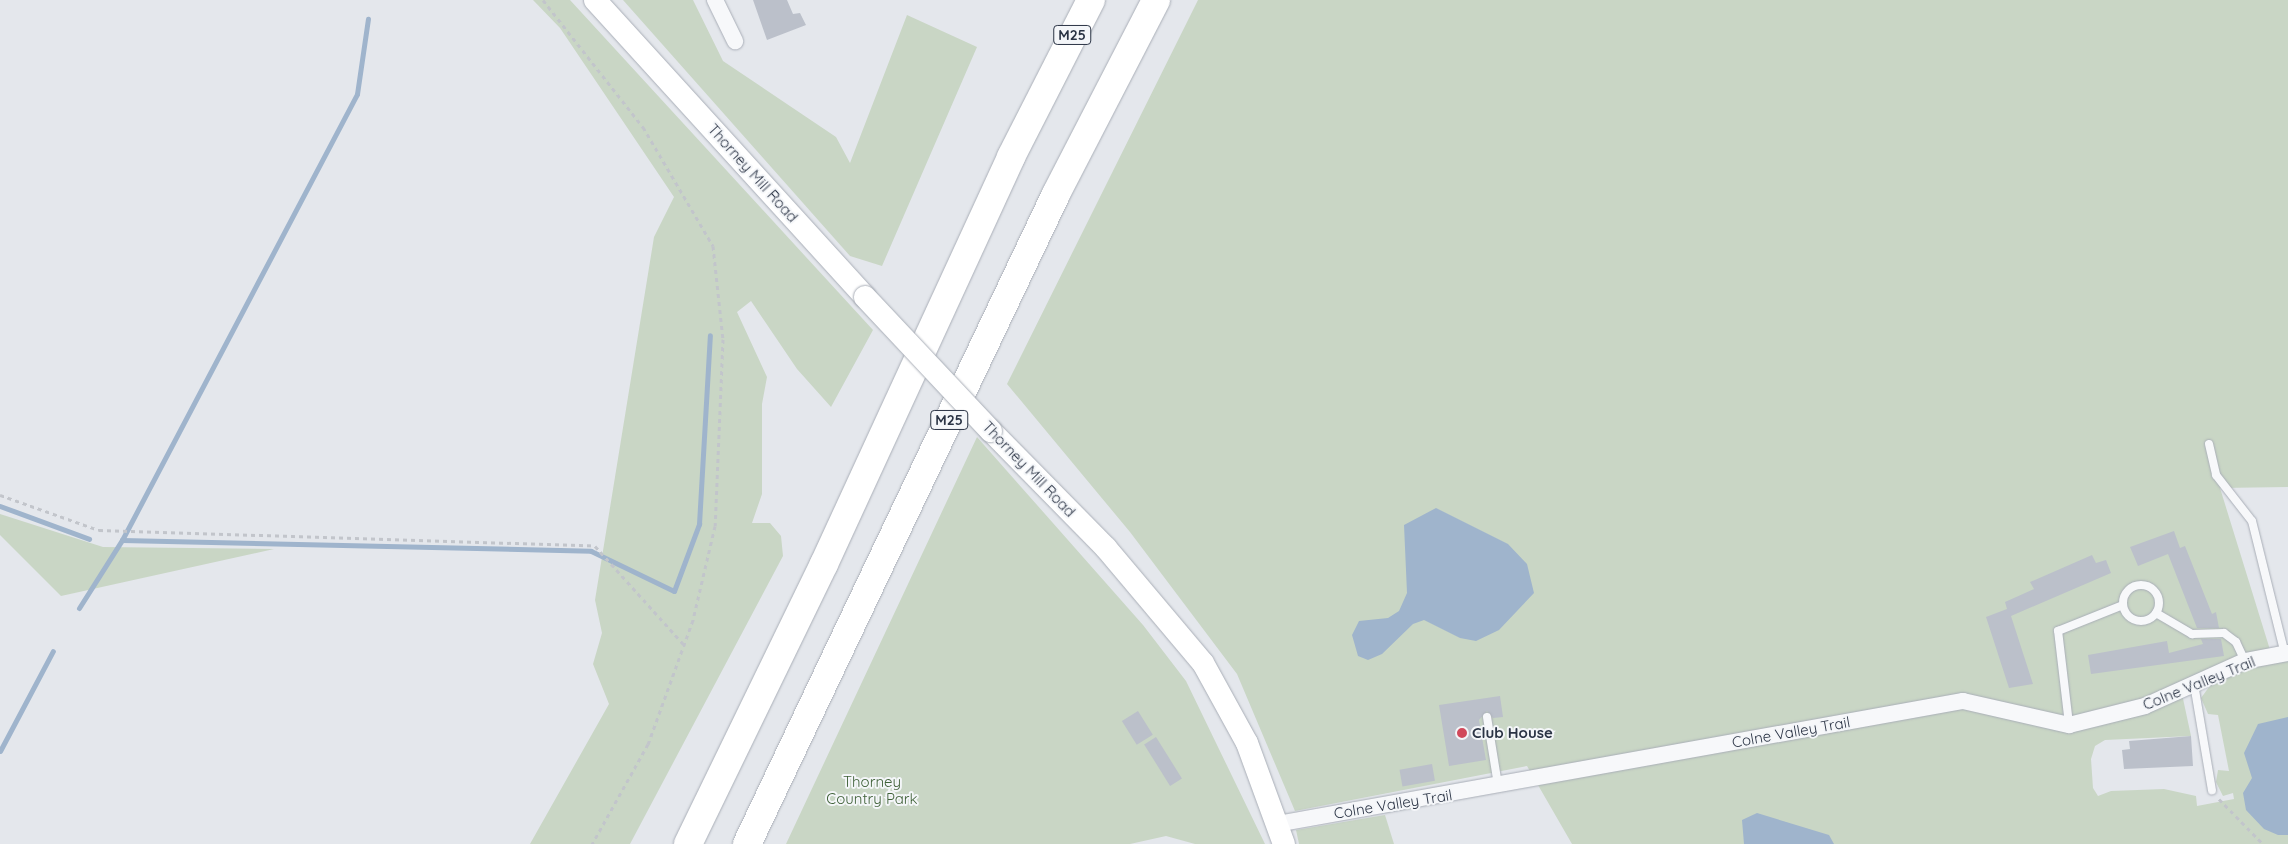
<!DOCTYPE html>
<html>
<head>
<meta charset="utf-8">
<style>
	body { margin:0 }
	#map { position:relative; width:2288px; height:844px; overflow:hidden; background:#e4e7ec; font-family:Quicksand,sans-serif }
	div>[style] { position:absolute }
	.green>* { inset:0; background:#c9d6c5 }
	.water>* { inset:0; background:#9fb4cc }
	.stream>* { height:5px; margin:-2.5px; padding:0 2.5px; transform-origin:2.5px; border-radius:2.5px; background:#9fb4cc }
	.building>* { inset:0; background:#bbc0ca; transform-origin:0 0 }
	.path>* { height:3px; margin-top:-1.5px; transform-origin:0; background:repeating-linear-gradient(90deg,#c2c5cb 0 4px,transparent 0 8px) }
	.roads { filter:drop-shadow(0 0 1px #a9aeb7) drop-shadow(0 0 1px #a9aeb7) }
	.lane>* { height:8px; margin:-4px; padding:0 4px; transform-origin:4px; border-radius:4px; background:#f7f8fa }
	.lane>.ring { margin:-4px; padding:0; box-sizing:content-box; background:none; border:8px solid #f7f8fa; border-radius:50% }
	.street>* { height:16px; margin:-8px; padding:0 8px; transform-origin:8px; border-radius:8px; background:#f7f8fa }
	.secondary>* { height:22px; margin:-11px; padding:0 11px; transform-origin:11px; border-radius:11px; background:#fff }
	.highway>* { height:28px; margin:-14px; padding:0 14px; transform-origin:14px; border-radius:14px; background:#fff }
	.bridges { filter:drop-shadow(0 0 1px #a9aeb7) drop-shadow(0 0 1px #a9aeb7) }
	.secondary-bridge>* { height:22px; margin:-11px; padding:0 11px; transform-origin:11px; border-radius:11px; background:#fff }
	.dots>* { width:14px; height:14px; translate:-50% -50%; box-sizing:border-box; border:2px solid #f4f6f9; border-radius:50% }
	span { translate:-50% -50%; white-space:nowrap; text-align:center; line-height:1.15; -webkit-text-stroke:4px #f4f6f9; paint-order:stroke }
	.shield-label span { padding:1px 4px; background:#f4f6f9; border:1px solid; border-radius:4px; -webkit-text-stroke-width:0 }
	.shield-label { font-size:14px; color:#2b3445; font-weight:700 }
	.street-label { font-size:15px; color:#2b3445 }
	.poi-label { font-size:15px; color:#2b3445; font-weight:700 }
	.left { translate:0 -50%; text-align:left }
	.park-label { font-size:15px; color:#3f6138 }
</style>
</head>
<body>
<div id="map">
	<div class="green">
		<i style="clip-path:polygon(533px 0,570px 0,873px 330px,831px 407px,797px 369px,751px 301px,737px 312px,767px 377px,762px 404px,762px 494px,752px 523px,770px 523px,781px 536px,783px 556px,630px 844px,530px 844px,609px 704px,593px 664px,602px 633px,595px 600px,654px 237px,674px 197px,560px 28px)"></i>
		<i style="clip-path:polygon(623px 0,693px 0,723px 61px,836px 137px,850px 163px,907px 15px,977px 47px,882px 266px,850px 256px)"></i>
		<i style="clip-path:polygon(1198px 0,2288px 0,2288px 487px,2220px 488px,2271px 653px,2182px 694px,2191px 736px,2105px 740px,2095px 746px,2091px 759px,2093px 788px,2098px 796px,2111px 791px,2164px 789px,2196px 796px,2197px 806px,2234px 799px,2233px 793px,2223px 796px,2216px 782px,2218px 770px,2229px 771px,2218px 715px,2208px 714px,2201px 698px,2212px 683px,2248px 667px,2288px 660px,2288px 844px,1572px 844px,1527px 766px,1295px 811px,1237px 674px,1130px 532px,1007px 384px)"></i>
		<i style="clip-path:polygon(977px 437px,1143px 625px,1186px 681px,1265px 844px,1195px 844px,1166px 836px,1130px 844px,786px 844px)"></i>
		<i style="clip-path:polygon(0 514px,103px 547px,274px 549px,61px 596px,0 535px)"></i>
		<i style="clip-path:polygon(1385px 815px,1394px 844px,1299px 844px,1296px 830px)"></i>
	</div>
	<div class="water">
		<i style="clip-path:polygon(1436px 508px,1508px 544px,1527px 564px,1534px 593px,1499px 630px,1476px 641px,1460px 638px,1424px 620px,1413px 624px,1382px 654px,1368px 660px,1358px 656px,1352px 635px,1359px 621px,1388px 618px,1399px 611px,1407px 593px,1404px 525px)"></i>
		<i style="clip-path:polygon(2288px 717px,2288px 835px,2278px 835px,2264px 829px,2246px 810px,2243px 793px,2252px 778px,2244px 753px,2258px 724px)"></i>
		<i style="clip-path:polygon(1757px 813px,1829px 835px,1834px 844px,1744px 844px,1742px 820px)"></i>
	</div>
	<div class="stream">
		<i style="left:0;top:506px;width:95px;rotate:20.3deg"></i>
		<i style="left:122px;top:540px;width:469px;rotate:1.3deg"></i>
		<i style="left:591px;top:551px;width:92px;rotate:25.7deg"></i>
		<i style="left:674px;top:591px;width:72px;rotate:-69.5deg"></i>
		<i style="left:699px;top:524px;width:189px;rotate:-86.7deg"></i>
		<i style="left:79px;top:608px;width:80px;rotate:-57.7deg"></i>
		<i style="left:122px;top:540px;width:504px;rotate:-62.21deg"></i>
		<i style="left:357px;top:94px;width:76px;rotate:-81.7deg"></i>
		<i style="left:0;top:751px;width:113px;rotate:-62.1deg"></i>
	</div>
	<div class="building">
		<i style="clip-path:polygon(753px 0,787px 0,793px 14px,800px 13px,806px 25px,767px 40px)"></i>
		<i style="clip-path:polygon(2174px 531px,2180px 548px,2185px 546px,2212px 614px,2216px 612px,2219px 628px,2197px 628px,2168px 554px,2138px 566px,2130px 547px)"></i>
		<i style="clip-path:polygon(2092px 555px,2096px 563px,2106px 560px,2111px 573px,2011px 616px,2033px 684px,2009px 688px,1986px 617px,2007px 609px,2005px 602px,2034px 589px,2030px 582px)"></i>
		<i style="clip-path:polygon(2201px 639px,2221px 639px,2224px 656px,2091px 674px,2088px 655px,2167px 641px,2169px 653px,2203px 644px)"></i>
		<i style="clip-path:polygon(1500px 696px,1503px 717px,1493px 718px,1487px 711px,1479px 720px,1486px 760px,1449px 766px,1439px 705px)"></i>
		<i style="left:1138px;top:711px;width:28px;height:19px;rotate:58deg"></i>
		<i style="clip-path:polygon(2191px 736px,2193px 766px,2124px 769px,2122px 750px,2130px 749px,2129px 741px)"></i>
		<i style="left:1156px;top:737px;width:49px;height:14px;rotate:58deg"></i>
		<i style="left:1432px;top:764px;width:17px;height:33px;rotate:80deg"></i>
	</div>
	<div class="path">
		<i style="left:543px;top:0;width:162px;rotate:51.8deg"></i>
		<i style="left:643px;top:127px;width:138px;rotate:59.5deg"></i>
		<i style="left:713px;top:246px;width:94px;rotate:83.9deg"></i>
		<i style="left:723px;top:339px;width:187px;rotate:92.4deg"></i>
		<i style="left:715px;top:526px;width:97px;rotate:103.2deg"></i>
		<i style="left:693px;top:620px;width:132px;rotate:109.9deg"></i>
		<i style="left:648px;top:744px;width:115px;rotate:119.2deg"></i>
		<i style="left:0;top:495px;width:105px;rotate:19.5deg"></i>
		<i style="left:99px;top:530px;width:496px;rotate:1.8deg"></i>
		<i style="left:595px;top:546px;width:133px;rotate:48deg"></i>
		<i style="left:2219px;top:799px;width:63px;rotate:45.6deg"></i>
	</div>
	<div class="roads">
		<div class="lane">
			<i style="left:2209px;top:444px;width:32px;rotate:77deg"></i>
			<i style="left:2216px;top:475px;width:58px;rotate:52deg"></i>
			<i style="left:2252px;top:521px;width:137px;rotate:76.1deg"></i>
			<i class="ring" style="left:2123px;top:585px;width:28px;height:28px"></i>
			<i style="left:2156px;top:613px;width:42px;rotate:30.3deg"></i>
			<i style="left:2192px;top:634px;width:32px;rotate:-2deg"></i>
			<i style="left:2224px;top:633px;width:15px;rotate:37deg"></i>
			<i style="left:2236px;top:642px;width:21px;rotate:65deg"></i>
			<i style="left:2194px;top:684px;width:108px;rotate:80.4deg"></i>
			<i style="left:1487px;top:717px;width:69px;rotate:80.8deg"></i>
			<i style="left:2069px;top:724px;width:94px;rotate:-96.7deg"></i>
			<i style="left:2058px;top:631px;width:70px;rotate:-21.8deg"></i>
		</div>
		<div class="street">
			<i style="left:715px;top:0;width:46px;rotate:64deg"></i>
			<i style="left:1277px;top:824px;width:697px;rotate:-10.17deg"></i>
			<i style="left:1963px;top:701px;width:109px;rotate:12.8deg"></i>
			<i style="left:2069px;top:725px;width:78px;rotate:-14deg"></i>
			<i style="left:2145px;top:706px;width:110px;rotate:-24.2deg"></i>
			<i style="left:2245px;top:661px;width:44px;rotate:-10.5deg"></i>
		</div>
		<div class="secondary">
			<i style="left:595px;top:0;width:401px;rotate:47.7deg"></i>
			<i style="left:991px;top:431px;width:164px;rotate:45.5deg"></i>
			<i style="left:1106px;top:548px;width:150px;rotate:49.9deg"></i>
			<i style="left:1203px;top:663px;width:91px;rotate:61.2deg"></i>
			<i style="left:1247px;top:743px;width:108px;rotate:69.9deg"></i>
		</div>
		<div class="highway">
			<i style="left:688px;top:844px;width:311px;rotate:-64.1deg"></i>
			<i style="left:824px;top:564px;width:448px;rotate:-65.3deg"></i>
			<i style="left:1011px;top:157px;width:176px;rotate:-63deg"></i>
			<i style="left:747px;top:844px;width:720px;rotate:-64.57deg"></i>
			<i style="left:1056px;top:194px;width:218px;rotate:-62.7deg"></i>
		</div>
	</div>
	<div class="bridges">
		<div class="secondary-bridge">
			<i style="left:865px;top:297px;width:184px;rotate:46.8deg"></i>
		</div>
	</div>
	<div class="dots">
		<i style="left:1462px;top:733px;background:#d1495b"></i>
	</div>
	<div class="shield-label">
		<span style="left:1072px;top:35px">M25</span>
		<span style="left:949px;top:420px">M25</span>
	</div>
	<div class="street-label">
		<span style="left:753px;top:173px;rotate:48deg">Thorney Mill Road</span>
		<span style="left:1029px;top:469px;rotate:46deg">Thorney Mill Road</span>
		<span style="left:2199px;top:683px;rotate:-22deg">Colne Valley Trail</span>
		<span style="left:1791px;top:732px;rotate:-10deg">Colne Valley Trail</span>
		<span style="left:1393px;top:804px;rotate:-9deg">Colne Valley Trail</span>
	</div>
	<div class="poi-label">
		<span class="left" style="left:1472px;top:733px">Club House</span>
	</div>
	<div class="park-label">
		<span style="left:872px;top:790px">Thorney<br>Country Park</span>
	</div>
</div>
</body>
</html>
